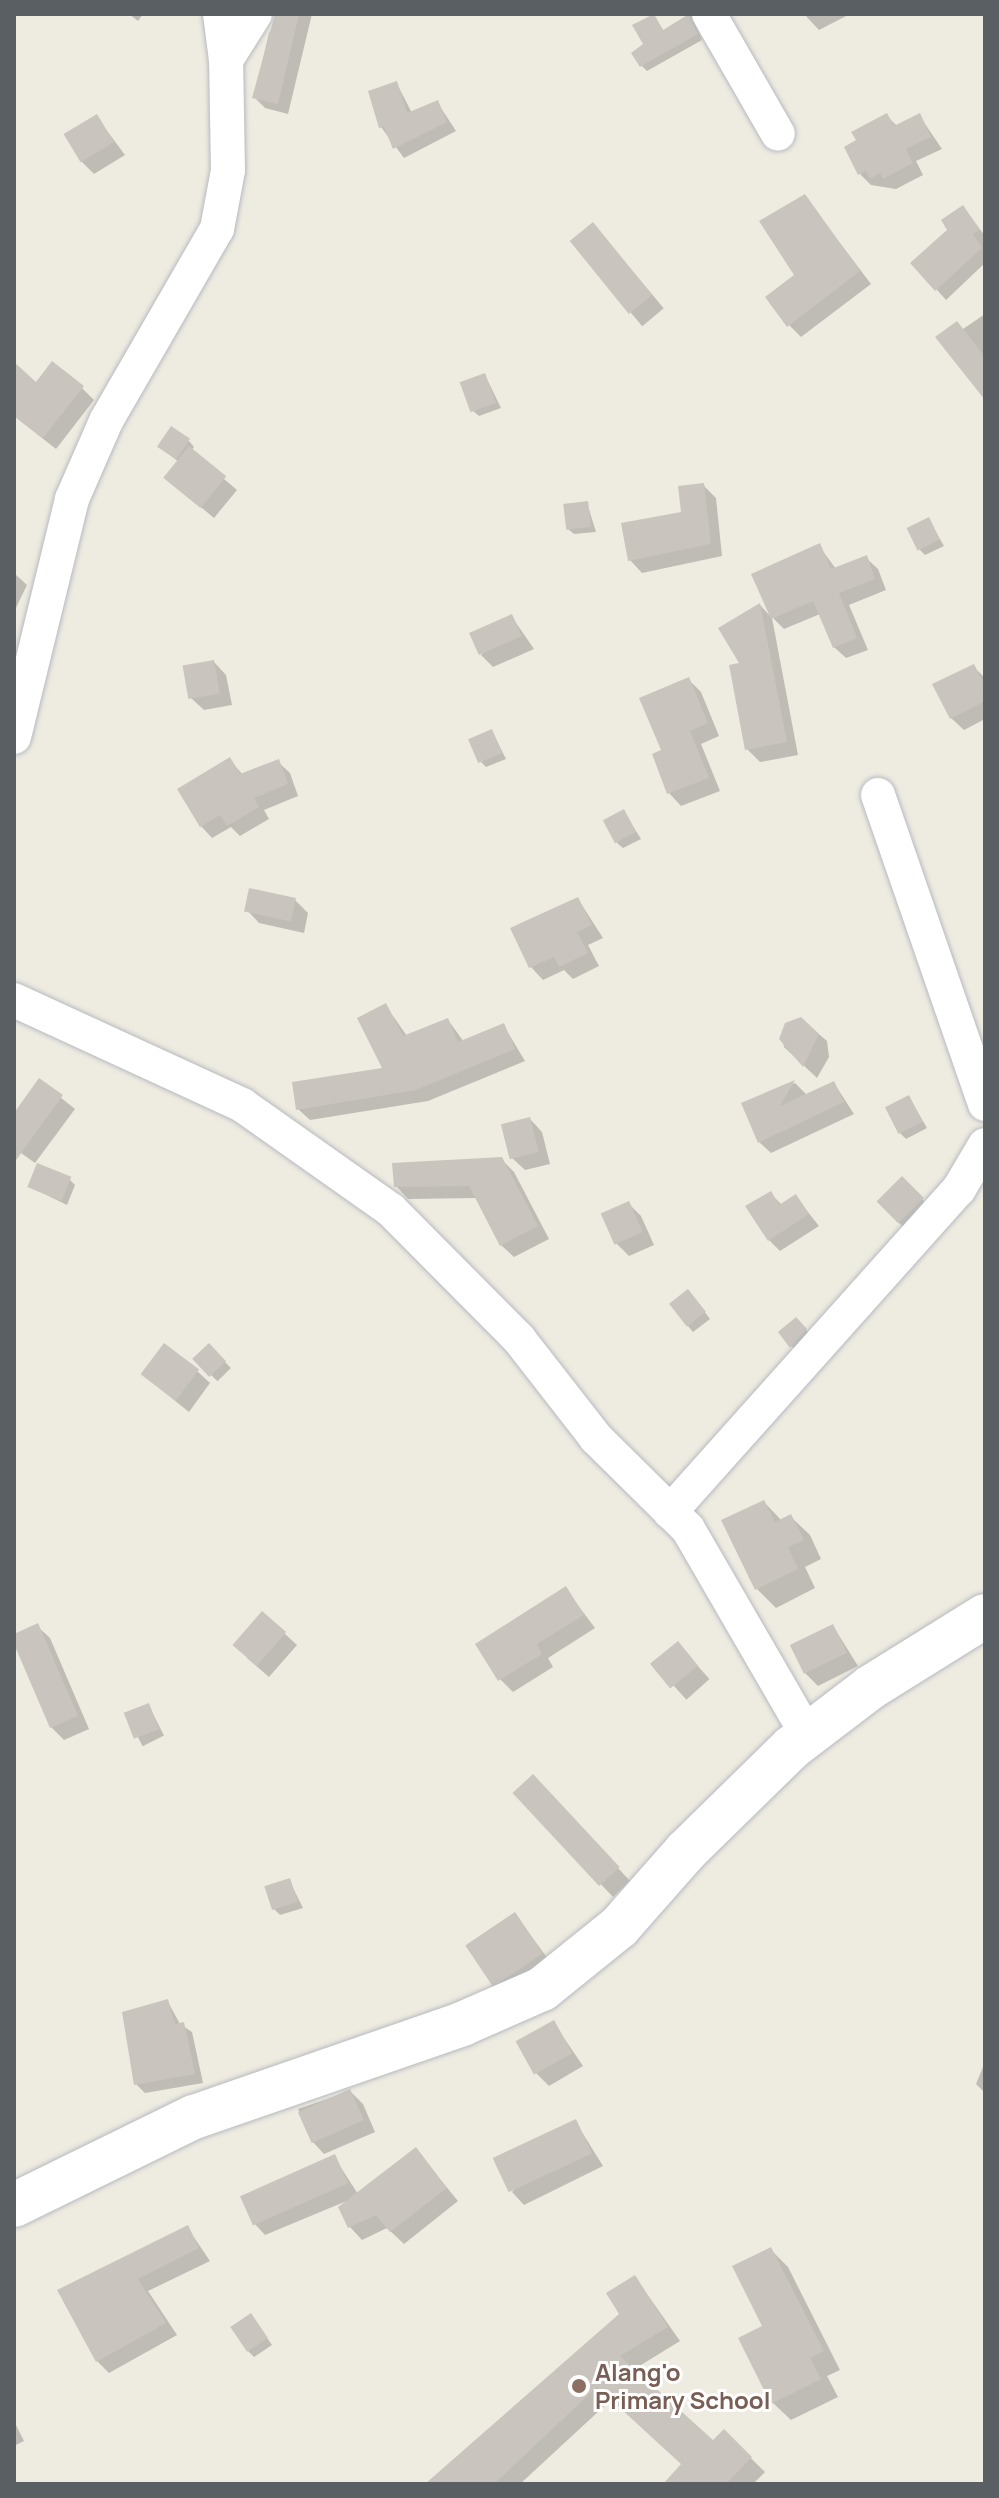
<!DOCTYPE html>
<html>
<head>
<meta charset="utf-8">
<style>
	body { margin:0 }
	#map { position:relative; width:999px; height:2498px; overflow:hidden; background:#eeebe1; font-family:Manrope,sans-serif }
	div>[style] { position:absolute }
	.shadow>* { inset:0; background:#0003; transform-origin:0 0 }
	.building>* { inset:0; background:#c9c5be; transform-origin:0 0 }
	.roads { filter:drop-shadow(0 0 2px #b7babf) drop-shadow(0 0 2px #b7babf) }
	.street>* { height:34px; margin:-17px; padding:0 17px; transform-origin:17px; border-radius:17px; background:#fff }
	.secondary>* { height:44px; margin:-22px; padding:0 22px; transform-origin:22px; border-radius:22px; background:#fff }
	.dots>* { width:22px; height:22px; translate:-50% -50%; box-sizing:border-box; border:4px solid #fff; border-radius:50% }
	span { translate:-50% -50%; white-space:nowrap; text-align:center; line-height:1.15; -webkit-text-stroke:6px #fff; paint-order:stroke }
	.education-label { font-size:24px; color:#785e54; font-weight:700 }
	.left { translate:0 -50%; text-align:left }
	.frame { position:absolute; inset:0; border:16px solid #5a5f64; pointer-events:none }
</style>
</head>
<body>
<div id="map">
	<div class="shadow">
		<i style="clip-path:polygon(129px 14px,143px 14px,138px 21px)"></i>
		<i style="clip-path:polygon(283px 14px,312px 14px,288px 114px,265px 108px,254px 97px,269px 33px)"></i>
		<i style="clip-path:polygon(691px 14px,702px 40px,647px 71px,641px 65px,653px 16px,664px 31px)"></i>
		<i style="clip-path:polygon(804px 14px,848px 14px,848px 15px,819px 30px)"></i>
		<i style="clip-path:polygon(397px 84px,412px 113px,437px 102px,456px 131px,404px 158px,381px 127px)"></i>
		<i style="clip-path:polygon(919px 115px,942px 149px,916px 161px,923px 175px,896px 189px,871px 185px,860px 174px,887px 116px,897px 126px)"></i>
		<i style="clip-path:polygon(96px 116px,125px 155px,94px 174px,81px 161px)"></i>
		<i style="clip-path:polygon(805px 197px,871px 284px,801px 337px,789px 325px)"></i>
		<i style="clip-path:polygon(963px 207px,985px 236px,985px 263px,946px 300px,913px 263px,950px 230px)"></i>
		<i style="left:593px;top:224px;width:110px;height:28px;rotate:50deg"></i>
		<i style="clip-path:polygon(985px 314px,985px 384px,963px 329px)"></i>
		<i style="clip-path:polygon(14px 365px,36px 385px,82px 388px,94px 400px,56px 449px,14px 416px)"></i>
		<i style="clip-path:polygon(485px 375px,501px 408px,479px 416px,473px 411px)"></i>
		<i style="clip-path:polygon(189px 441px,194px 447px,191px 451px,237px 490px,214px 518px,166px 478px,179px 462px,165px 451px)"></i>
		<i style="clip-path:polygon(703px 485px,716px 498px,722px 556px,642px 573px,630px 560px,683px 514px)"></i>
		<i style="clip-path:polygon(587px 503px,596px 532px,574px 534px,568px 529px)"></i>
		<i style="clip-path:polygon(928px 519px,944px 546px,925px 555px,919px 549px)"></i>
		<i style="clip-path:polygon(819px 546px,836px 569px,866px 558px,878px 569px,886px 590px,849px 605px,868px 650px,846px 658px,834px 647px,820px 614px,784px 629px,773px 618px)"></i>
		<i style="clip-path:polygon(14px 573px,27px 585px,14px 612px)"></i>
		<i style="clip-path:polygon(760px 605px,772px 618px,798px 755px,760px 762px,747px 749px,742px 664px)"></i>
		<i style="clip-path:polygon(512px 617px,534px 649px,493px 667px,481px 655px)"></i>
		<i style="clip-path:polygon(214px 662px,226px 675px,232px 705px,204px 710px,191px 698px)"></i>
		<i style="clip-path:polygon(973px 666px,985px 678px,985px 719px,964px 730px,951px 718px)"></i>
		<i style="clip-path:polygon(689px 680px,701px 692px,719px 736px,701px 744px,720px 791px,681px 806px,669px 793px,654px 755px,664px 752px)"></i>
		<i style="clip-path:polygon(492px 731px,506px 759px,486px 767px,480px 761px)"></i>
		<i style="clip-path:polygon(230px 760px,243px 775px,278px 762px,290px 773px,298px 796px,264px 810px,269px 819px,240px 836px,231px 827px,212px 838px,201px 826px)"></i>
		<i style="clip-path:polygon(624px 812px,641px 839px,623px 848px,617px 843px)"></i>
		<i style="clip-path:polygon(578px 899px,603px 938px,588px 945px,599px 966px,573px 979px,564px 970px,543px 980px,531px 967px)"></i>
		<i style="clip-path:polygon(295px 900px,308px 913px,304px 933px,259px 923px,247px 910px)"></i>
		<i style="clip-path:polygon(386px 1006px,407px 1036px,448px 1020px,464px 1042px,504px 1026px,525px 1061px,428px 1101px,310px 1120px,298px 1109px,385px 1069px)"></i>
		<i style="clip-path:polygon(801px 1019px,827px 1041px,829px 1057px,817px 1078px,784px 1047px,782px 1031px)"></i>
		<i style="clip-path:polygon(40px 1081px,75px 1109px,35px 1163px,14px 1148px,14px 1117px)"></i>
		<i style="clip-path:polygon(795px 1083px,807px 1095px,834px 1083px,854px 1114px,771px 1153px,759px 1142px,744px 1104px)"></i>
		<i style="clip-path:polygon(909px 1097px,927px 1128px,906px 1139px,900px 1133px)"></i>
		<i style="clip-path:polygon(530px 1119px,542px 1132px,550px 1164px,525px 1170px,512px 1158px)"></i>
		<i style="clip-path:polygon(501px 1159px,514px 1172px,549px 1239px,514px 1257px,501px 1245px,478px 1198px,408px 1199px,396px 1186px)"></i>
		<i style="clip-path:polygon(69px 1179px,75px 1185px,67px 1205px,30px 1187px)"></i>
		<i style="left:902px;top:1179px;width:47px;height:33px;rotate:45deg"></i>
		<i style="clip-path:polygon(771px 1194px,782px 1205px,796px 1197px,819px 1226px,780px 1251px,769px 1240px)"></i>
		<i style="clip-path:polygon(628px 1203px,641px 1216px,654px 1245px,629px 1256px,616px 1243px,603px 1214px)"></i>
		<i style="clip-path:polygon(694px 1298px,710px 1319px,693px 1332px,688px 1326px)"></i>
		<i style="clip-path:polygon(802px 1325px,811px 1336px,797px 1352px,780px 1332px)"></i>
		<i style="left:209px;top:1346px;width:31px;height:19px;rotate:45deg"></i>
		<i style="clip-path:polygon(197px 1371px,210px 1383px,189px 1412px,143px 1375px)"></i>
		<i style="clip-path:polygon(764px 1502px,782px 1521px,791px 1517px,810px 1535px,821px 1559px,805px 1567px,815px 1588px,776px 1608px,757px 1589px)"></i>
		<i style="clip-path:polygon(565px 1588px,595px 1628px,548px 1658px,553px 1667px,513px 1692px,500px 1679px)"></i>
		<i style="clip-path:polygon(37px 1626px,50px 1638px,89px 1729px,64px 1740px,51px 1727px,14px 1639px)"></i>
		<i style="clip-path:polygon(833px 1626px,858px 1666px,818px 1686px,805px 1673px)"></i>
		<i style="clip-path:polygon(284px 1633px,297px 1645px,269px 1677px,247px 1658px)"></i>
		<i style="left:678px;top:1644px;width:47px;height:31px;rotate:48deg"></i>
		<i style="left:149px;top:1706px;width:33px;height:24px;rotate:63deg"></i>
		<i style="clip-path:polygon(545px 1789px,630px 1881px,613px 1897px,515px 1793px)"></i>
		<i style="clip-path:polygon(289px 1880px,303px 1908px,280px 1915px,274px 1909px)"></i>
		<i style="clip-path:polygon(515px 1914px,554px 1967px,505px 1995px,493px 1983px)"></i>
		<i style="clip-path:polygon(168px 2002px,180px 2024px,192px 2032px,203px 2083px,145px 2093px,136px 2084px)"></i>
		<i style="clip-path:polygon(553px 2022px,583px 2066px,549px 2086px,536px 2073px)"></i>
		<i style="clip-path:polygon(985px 2062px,985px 2093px,976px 2084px)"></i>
		<i style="clip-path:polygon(350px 2091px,363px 2104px,375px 2132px,324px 2154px,312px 2141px,298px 2109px)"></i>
		<i style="clip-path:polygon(575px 2121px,603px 2166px,524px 2205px,512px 2192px)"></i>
		<i style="clip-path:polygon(416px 2150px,458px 2201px,404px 2244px,387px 2228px,362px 2240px,350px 2227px,349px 2200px,265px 2235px,253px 2222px,334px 2157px,358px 2194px)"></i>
		<i style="clip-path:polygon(187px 2227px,210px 2261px,148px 2291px,177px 2335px,109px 2373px,97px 2361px,60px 2291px)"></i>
		<i style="clip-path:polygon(770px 2249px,788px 2267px,840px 2370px,827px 2376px,838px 2397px,791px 2420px,773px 2403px,765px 2327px)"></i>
		<i style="clip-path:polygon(635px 2277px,680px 2341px,633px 2370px,713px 2443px,724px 2432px,765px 2472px,753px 2484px,666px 2484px,683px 2465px,612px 2399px,520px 2484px,429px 2484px,622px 2314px)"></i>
		<i style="clip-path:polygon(251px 2315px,272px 2345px,254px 2357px,248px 2351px)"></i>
		<i style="clip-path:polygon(14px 2421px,24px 2441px,14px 2446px)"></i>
	</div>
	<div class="building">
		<i style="clip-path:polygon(275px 14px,299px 14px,278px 104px,252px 98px)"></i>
		<i style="clip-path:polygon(654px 14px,663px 30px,689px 14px,698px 34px,640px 67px,631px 53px,643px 44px,632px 25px)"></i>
		<i style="clip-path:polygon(397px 81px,407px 113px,438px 100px,447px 122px,393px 149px,384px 127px,379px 128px,368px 91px)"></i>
		<i style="clip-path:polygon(887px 113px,894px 126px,920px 113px,931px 137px,906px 149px,913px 163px,883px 179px,880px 173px,870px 179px,866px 171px,858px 175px,844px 147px,856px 140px,851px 132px)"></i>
		<i style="left:97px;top:114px;width:33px;height:39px;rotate:59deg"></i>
		<i style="clip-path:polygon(805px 194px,860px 271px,787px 327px,765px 297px,794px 275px,759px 221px)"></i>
		<i style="clip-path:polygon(963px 205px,980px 230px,973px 234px,982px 248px,935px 291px,910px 263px,947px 230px,941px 220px)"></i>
		<i style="left:593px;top:222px;width:94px;height:30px;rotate:51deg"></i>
		<i style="clip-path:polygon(957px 321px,985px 357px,985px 400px,935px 337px)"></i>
		<i style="clip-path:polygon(52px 361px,84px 386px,43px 438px,14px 416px,14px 362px,36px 382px)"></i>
		<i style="left:485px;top:373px;width:32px;height:27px;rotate:70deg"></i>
		<i style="left:171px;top:426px;width:23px;height:25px;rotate:34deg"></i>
		<i style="left:189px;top:446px;width:48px;height:41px;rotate:39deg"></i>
		<i style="clip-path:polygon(704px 483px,711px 544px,628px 561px,621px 523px,681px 512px,678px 486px)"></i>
		<i style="left:588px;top:501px;width:26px;height:25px;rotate:83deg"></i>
		<i style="left:929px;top:517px;width:25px;height:25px;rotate:64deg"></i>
		<i style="clip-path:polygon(820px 543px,831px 569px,867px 555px,875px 579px,839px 593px,857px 638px,833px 648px,813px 601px,771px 619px,751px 574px)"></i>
		<i style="clip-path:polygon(760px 603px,787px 742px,745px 750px,729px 665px,739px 663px,718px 628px)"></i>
		<i style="left:512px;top:614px;width:24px;height:47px;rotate:66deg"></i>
		<i style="left:214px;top:660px;width:34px;height:32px;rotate:80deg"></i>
		<i style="clip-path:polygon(974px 664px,985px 686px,985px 701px,950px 719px,932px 684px)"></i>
		<i style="clip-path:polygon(689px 677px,708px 723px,690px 731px,709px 778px,667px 794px,652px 754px,661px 750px,639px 698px)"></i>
		<i style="left:492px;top:729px;width:26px;height:26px;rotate:67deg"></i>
		<i style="clip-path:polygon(230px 757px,240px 774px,279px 759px,288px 784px,254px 798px,259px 807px,227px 826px,220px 815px,200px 827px,177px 789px)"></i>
		<i style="left:624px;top:809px;width:26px;height:24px;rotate:62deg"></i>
		<i style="left:249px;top:888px;width:48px;height:24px;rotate:12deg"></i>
		<i style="clip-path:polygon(578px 897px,592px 925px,577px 932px,588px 953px,559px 967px,554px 957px,529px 968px,510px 928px)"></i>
		<i style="clip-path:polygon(386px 1003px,403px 1036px,448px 1018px,458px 1042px,504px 1023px,515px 1049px,416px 1090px,296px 1110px,292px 1082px,382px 1068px,357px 1018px)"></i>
		<i style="clip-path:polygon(801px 1017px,819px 1034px,803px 1067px,779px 1039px,785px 1023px)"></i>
		<i style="clip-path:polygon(39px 1078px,63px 1095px,14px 1163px,14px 1113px)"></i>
		<i style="clip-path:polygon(795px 1080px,780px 1106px,834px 1081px,844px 1102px,758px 1143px,741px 1103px)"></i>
		<i style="left:909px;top:1095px;width:30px;height:27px;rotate:63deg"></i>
		<i style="left:530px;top:1117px;width:36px;height:30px;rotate:76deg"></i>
		<i style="clip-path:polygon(502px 1157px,538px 1226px,500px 1246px,469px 1186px,394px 1187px,392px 1163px)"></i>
		<i style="left:37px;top:1163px;width:37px;height:26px;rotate:22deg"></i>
		<i style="left:902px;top:1176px;width:31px;height:36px;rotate:45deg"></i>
		<i style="clip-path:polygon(771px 1191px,779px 1205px,796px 1194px,809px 1214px,768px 1241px,745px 1206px)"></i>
		<i style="left:629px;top:1201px;width:34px;height:31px;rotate:66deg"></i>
		<i style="left:688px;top:1289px;width:29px;height:24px;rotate:52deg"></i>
		<i style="clip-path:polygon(796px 1317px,807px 1329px,790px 1348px,778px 1332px)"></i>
		<i style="left:164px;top:1343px;width:44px;height:39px;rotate:37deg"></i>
		<i style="left:209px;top:1343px;width:25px;height:23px;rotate:47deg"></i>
		<i style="clip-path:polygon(764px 1500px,775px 1522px,791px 1514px,804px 1540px,788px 1547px,798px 1569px,755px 1590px,721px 1520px)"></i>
		<i style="clip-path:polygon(566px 1586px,584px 1615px,537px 1644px,542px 1654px,498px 1681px,475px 1644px)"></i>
		<i style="left:262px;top:1611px;width:32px;height:45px;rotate:41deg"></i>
		<i style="clip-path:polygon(38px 1623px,78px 1716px,50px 1728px,14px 1644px,14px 1634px)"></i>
		<i style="left:833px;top:1624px;width:32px;height:48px;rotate:64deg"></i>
		<i style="left:678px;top:1641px;width:32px;height:36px;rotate:51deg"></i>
		<i style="left:149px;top:1703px;width:28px;height:27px;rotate:69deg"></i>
		<i style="left:533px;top:1774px;width:127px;height:28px;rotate:47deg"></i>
		<i style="left:290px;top:1878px;width:25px;height:27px;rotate:72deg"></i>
		<i style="left:515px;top:1912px;width:50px;height:60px;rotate:56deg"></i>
		<i style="clip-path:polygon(168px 1999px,175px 2024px,184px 2022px,195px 2074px,134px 2085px,122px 2012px)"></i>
		<i style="left:554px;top:2020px;width:38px;height:44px;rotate:61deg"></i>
		<i style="left:350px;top:2089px;width:34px;height:57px;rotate:66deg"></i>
		<i style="left:576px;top:2119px;width:38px;height:92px;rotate:65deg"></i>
		<i style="clip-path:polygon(416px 2147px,447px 2188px,390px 2232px,376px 2215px,348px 2228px,338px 2207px)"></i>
		<i style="left:335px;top:2154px;width:32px;height:104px;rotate:66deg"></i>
		<i style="clip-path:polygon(188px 2225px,199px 2248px,138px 2279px,166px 2323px,96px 2362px,57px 2290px)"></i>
		<i style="clip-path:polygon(771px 2247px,824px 2351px,810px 2358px,821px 2379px,771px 2404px,738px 2338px,762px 2326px,732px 2266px)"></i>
		<i style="clip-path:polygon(635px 2275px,668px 2327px,620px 2356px,713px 2440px,724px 2429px,752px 2457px,726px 2484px,663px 2484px,681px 2464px,597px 2387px,494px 2484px,425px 2484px,619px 2314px,606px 2293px)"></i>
		<i style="left:251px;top:2313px;width:30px;height:25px;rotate:56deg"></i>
	</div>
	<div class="roads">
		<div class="street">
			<i style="left:709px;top:14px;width:138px;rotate:60.1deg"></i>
			<i style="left:226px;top:60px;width:54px;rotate:-57.8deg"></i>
			<i style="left:14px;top:737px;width:245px;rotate:-76.3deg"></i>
			<i style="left:72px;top:499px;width:85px;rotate:-66.4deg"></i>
			<i style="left:106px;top:421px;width:222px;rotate:-60deg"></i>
			<i style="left:217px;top:229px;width:60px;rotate:-79.4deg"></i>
			<i style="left:228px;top:170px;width:110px;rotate:-91deg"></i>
			<i style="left:226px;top:60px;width:46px;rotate:-97.4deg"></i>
			<i style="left:878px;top:795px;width:327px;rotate:70.9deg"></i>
			<i style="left:14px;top:1000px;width:251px;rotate:24.7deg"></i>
			<i style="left:242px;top:1105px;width:182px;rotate:35.2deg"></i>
			<i style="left:391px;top:1210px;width:182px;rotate:45.2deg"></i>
			<i style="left:519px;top:1339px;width:125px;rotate:52.1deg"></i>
			<i style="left:596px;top:1438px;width:129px;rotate:44.7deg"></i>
			<i style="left:688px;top:1529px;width:239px;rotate:59.9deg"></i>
			<i style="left:670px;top:1512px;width:433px;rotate:-48.2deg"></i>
			<i style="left:959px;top:1189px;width:51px;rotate:-59.4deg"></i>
		</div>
		<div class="secondary">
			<i style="left:14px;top:2205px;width:200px;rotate:-26.1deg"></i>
			<i style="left:194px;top:2117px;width:284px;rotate:-19.1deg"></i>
			<i style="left:462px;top:2024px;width:87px;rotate:-23.6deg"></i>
			<i style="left:542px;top:1989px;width:99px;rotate:-38.8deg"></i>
			<i style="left:619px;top:1927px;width:101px;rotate:-48.6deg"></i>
			<i style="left:686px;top:1851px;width:147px;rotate:-44.4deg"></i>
			<i style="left:791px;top:1748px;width:101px;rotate:-37.3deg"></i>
			<i style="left:871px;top:1687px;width:134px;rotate:-31.9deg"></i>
		</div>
	</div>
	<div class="dots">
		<i style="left:579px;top:2386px;background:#8d6e63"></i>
	</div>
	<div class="education-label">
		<span class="left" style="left:595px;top:2386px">Alang'o<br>Primary School</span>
	</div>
	<div class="frame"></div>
</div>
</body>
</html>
